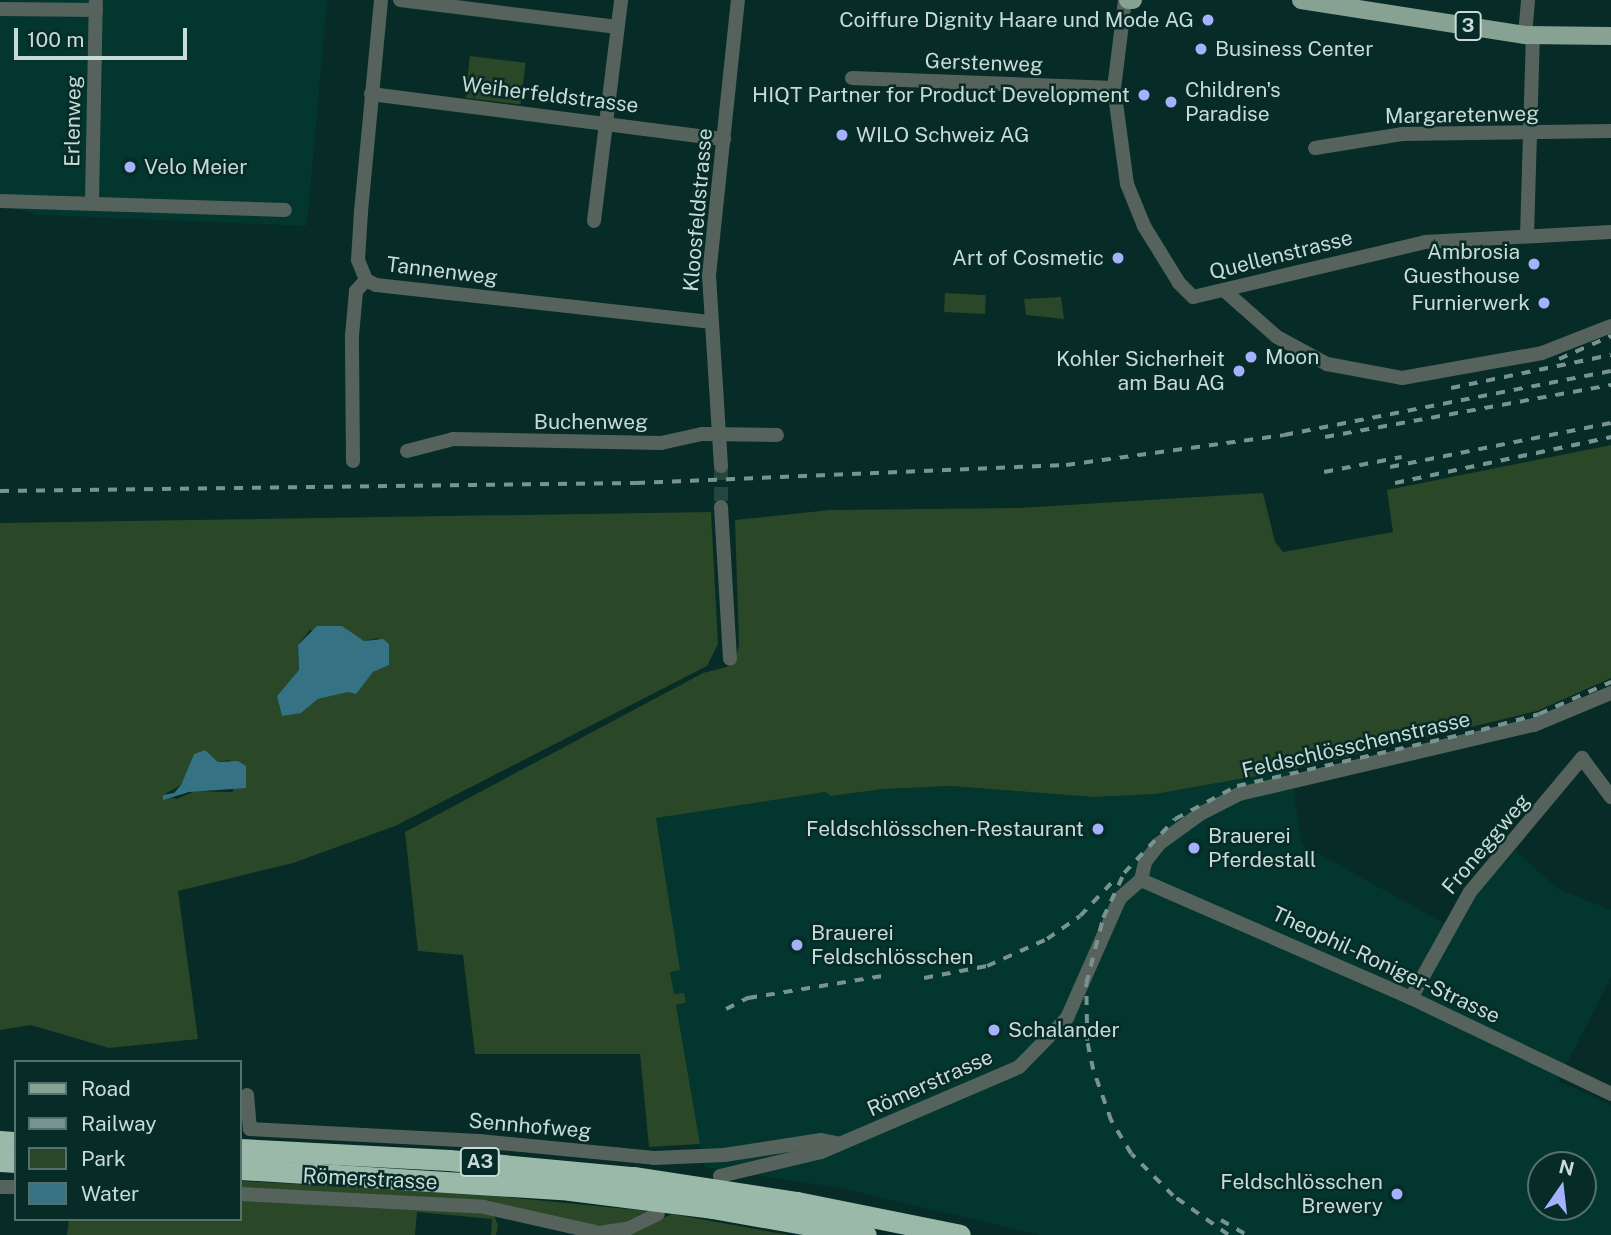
<!DOCTYPE html>
<html>
<head>
<meta charset="utf-8">
<style>
	body { margin:0 }
	#map { position:relative; width:1611px; height:1235px; overflow:hidden; background:#072b26; font-family:"Public Sans",sans-serif }
	div>[style] { position:absolute }
	.built>* { inset:0; background:#03362f }
	.green>* { inset:0; background:#2a4728; transform-origin:0 0 }
	.water>* { inset:0; background:#357283 }
	.street-tunnel>* { height:14px; margin-top:-7px; transform-origin:0; background:repeating-linear-gradient(90deg,#244541 0 14px,transparent 0 21px) }
	.street>* { height:14px; margin:-7px; padding:0 7px; transform-origin:7px; border-radius:7px; background:#56635c }
	.primary>* { height:18px; margin:-9px; padding:0 9px; transform-origin:9px; border-radius:9px; background:#87a193 }
	.highway>* { height:21px; margin:-10.5px; padding:0 10.5px; transform-origin:10.5px; border-radius:10.5px; background:#9ab9a8 }
	.rail>* { height:3.5px; margin-top:-1.75px; transform-origin:0; background:repeating-linear-gradient(90deg,#79938f 0 9px,transparent 0 18px) }
	.dots>* { width:19px; height:19px; translate:-50% -50%; box-sizing:border-box; border:4px solid #072b26; border-radius:50% }
	span { translate:-50% -50%; white-space:nowrap; text-align:center; line-height:1.15; -webkit-text-stroke:5px #072b26; paint-order:stroke }
	.shield-label span { padding:2px 5px; background:#072b26; border:2px solid; border-radius:5px; -webkit-text-stroke-width:0 }
	.shield-label { font-size:19px; color:#c8dbd7; font-weight:700 }
	.poi-label { font-size:21px; color:#c8dbd7 }
	.right { translate:-100% -50%; text-align:right }
	.left { translate:0 -50%; text-align:left }
	.street-label { font-size:21px; color:#c8dbd7 }
	.legend { position:absolute; left:14px; top:1060px; width:228px; height:161px; box-sizing:border-box; background:#072b26; border:2px solid #54716d; margin:0; padding:9px 12px; list-style:none; font-size:21px; color:#c8dbd7 }
	.legend li { display:flex; align-items:center; gap:14px; height:35px }
	.legend b { width:35px; border:2px solid #54716d }
	.north { position:absolute; left:1527px; top:1151px; width:70px; height:70px; box-sizing:border-box; background:#072b26; border:2px solid #54716d; border-radius:50%; rotate:14deg; font-size:19px; font-weight:700; line-height:28px; text-align:center; color:#c8dbd7 }
	.north::after { content:''; display:block; margin:auto; width:24px; height:32px; background:#a4b1fc; clip-path:polygon(50% 0,100% 100%,50% 72%,0 100%) }
	.scale { position:absolute; left:14px; top:28px; width:173px; height:32px; box-sizing:border-box; border:4px solid #c8dbd7; border-top:0; padding-left:9px; font-size:21px; line-height:24px; white-space:nowrap; color:#c8dbd7; -webkit-text-stroke:5px #072b26; paint-order:stroke }
</style>
</head>
<body>
<div id="map">
	<div class="built">
		<i style="clip-path:polygon(0 0,327px 0,307px 226px,39px 215px,0 205px)"></i>
		<i style="clip-path:polygon(evenodd,1291px 770px,1301px 844px,1445px 924px,1515px 850px,1558px 889px,1611px 910px,1611px 977px,1558px 1081px,1611px 1105px,1611px 1235px,1040px 1235px,840px 1188px,704px 1167px,676px 1005px,686px 1004px,674px 994px,670px 972px,680px 970px,656px 818px,825px 792px,831px 796px,883px 789px,951px 786px,1094px 797px,1155px 794px,1291px 770px,1541px 1165px,1583px 1165px,1583px 1207px,1541px 1207px,1541px 1165px)"></i>
	</div>
	<div class="green">
		<i style="left:470px;top:56px;width:56px;height:42px;rotate:7deg"></i>
		<i style="left:945px;top:293px;width:41px;height:19px;rotate:3deg"></i>
		<i style="clip-path:polygon(1061px 297px,1064px 319px,1026px 315px,1024px 299px)"></i>
		<i style="clip-path:polygon(1611px 445px,1611px 678px,1537px 711px,1291px 770px,1155px 794px,1094px 797px,951px 786px,883px 789px,831px 796px,825px 792px,656px 818px,680px 970px,670px 972px,674px 994px,684px 993px,686px 1003px,676px 1005px,700px 1144px,649px 1147px,640px 1054px,475px 1054px,463px 955px,418px 951px,405px 832px,703px 673px,734px 665px,739px 645px,735px 520px,830px 510px,1019px 508px,1263px 493px,1275px 542px,1283px 552px,1393px 532px,1387px 490px)"></i>
		<i style="clip-path:polygon(evenodd,711px 512px,718px 644px,707px 666px,395px 826px,293px 863px,178px 891px,198px 1039px,109px 1048px,31px 1025px,0 1030px,0 523px,711px 512px,310px 630px,364px 641px,378px 638px,389px 665px,373px 672px,359px 689px,318px 699px,301px 713px,277px 696px,299px 670px,298px 645px,310px 630px,711px 512px,205px 750px,218px 762px,230px 760px,233px 792px,195px 791px,177px 799px,163px 795px,181px 785px,194px 754px,205px 750px)"></i>
		<i style="clip-path:polygon(240px 1181px,465px 1193px,647px 1211px,617px 1226px,582px 1225px,467px 1200px,240px 1188px)"></i>
		<i style="clip-path:polygon(240px 1199px,417px 1207px,494px 1215px,498px 1226px,496px 1235px,491px 1235px,492px 1219px,417px 1212px,415px 1235px,67px 1235px,69px 1219px,240px 1219px)"></i>
		<i style="clip-path:polygon(672px 1214px,789px 1235px,626px 1235px)"></i>
	</div>
	<div class="water">
		<i style="clip-path:polygon(317px 626px,342px 626px,364px 641px,383px 639px,389px 644px,389px 665px,373px 672px,356px 694px,348px 692px,318px 699px,301px 713px,282px 716px,277px 696px,299px 670px,298px 645px)"></i>
		<i style="clip-path:polygon(205px 750px,218px 762px,238px 761px,246px 766px,246px 788px,189px 792px,163px 800px,163px 795px,174px 793px,181px 785px,194px 754px)"></i>
	</div>
	<div class="street-tunnel">
		<i style="left:721px;top:466px;width:41px;rotate:90deg"></i>
	</div>
	<div class="street">
		<i style="left:381px;top:0;width:213px;rotate:95.4deg"></i>
		<i style="left:361px;top:212px;width:48px;rotate:93.6deg"></i>
		<i style="left:358px;top:260px;width:22px;rotate:68deg"></i>
		<i style="left:366px;top:280px;width:11px;rotate:27deg"></i>
		<i style="left:376px;top:285px;width:338px;rotate:6.3deg"></i>
		<i style="left:400px;top:0;width:219px;rotate:7.1deg"></i>
		<i style="left:1125px;top:0;width:89px;rotate:97.1deg"></i>
		<i style="left:1114px;top:88px;width:97px;rotate:82.3deg"></i>
		<i style="left:1127px;top:184px;width:45px;rotate:68deg"></i>
		<i style="left:1144px;top:226px;width:67px;rotate:58.4deg"></i>
		<i style="left:1179px;top:283px;width:20px;rotate:45deg"></i>
		<i style="left:1193px;top:297px;width:238px;rotate:-13.3deg"></i>
		<i style="left:1425px;top:242px;width:186px;rotate:-3.1deg"></i>
		<i style="left:0;top:9px;width:96px;rotate:0.6deg"></i>
		<i style="left:1525px;top:35px;width:35px;rotate:-85deg"></i>
		<i style="left:852px;top:78px;width:262px;rotate:2.2deg"></i>
		<i style="left:371px;top:94px;width:356px;rotate:7.3deg"></i>
		<i style="left:1315px;top:148px;width:88px;rotate:-9.1deg"></i>
		<i style="left:1402px;top:134px;width:209px;rotate:-0.8deg"></i>
		<i style="left:0;top:201px;width:285px;rotate:1.8deg"></i>
		<i style="left:92px;top:201px;width:201px;rotate:-88.9deg"></i>
		<i style="left:594px;top:221px;width:223px;rotate:-83deg"></i>
		<i style="left:1527px;top:235px;width:200px;rotate:-88.3deg"></i>
		<i style="left:1225px;top:291px;width:69px;rotate:41.5deg"></i>
		<i style="left:1277px;top:337px;width:57px;rotate:28.4deg"></i>
		<i style="left:1327px;top:364px;width:76px;rotate:10.6deg"></i>
		<i style="left:1402px;top:378px;width:142px;rotate:-10.1deg"></i>
		<i style="left:1542px;top:353px;width:74px;rotate:-21.4deg"></i>
		<i style="left:407px;top:451px;width:48px;rotate:-14.6deg"></i>
		<i style="left:453px;top:439px;width:208px;rotate:1.1deg"></i>
		<i style="left:661px;top:443px;width:42px;rotate:-12.4deg"></i>
		<i style="left:702px;top:434px;width:75px;rotate:0.8deg"></i>
		<i style="left:353px;top:461px;width:125px;rotate:-90.5deg"></i>
		<i style="left:352px;top:336px;width:45px;rotate:-84.9deg"></i>
		<i style="left:356px;top:291px;width:15px;rotate:-48deg"></i>
		<i style="left:721px;top:466px;width:191px;rotate:-93.6deg"></i>
		<i style="left:709px;top:275px;width:277px;rotate:-84deg"></i>
		<i style="left:721px;top:507px;width:152px;rotate:86.6deg"></i>
		<i style="left:1141px;top:880px;width:18px;rotate:-77deg"></i>
		<i style="left:1145px;top:862px;width:24px;rotate:-52deg"></i>
		<i style="left:1160px;top:843px;width:49px;rotate:-35.9deg"></i>
		<i style="left:1200px;top:814px;width:44px;rotate:-27.1deg"></i>
		<i style="left:1239px;top:794px;width:303px;rotate:-13.2deg"></i>
		<i style="left:1534px;top:725px;width:83px;rotate:-22.6deg"></i>
		<i style="left:1141px;top:880px;width:295px;rotate:23.6deg"></i>
		<i style="left:1411px;top:998px;width:222px;rotate:25.6deg"></i>
		<i style="left:1411px;top:998px;width:121px;rotate:-60.9deg"></i>
		<i style="left:1470px;top:892px;width:175px;rotate:-50.1deg"></i>
		<i style="left:1582px;top:758px;width:49px;rotate:53.4deg"></i>
		<i style="left:247px;top:1095px;width:34px;rotate:85deg"></i>
		<i style="left:250px;top:1129px;width:229px;rotate:3deg"></i>
		<i style="left:479px;top:1141px;width:176px;rotate:5.5deg"></i>
		<i style="left:654px;top:1158px;width:70px;rotate:-2.5deg"></i>
		<i style="left:724px;top:1155px;width:98px;rotate:-8.8deg"></i>
		<i style="left:821px;top:1140px;width:16px;rotate:11deg"></i>
		<i style="left:720px;top:1176px;width:104px;rotate:-13.4deg"></i>
		<i style="left:821px;top:1152px;width:215px;rotate:-23.2deg"></i>
		<i style="left:1019px;top:1067px;width:69px;rotate:-45.6deg"></i>
		<i style="left:1067px;top:1018px;width:131px;rotate:-66.2deg"></i>
		<i style="left:1120px;top:898px;width:28px;rotate:-41deg"></i>
		<i style="left:0;top:1187px;width:16px"></i>
		<i style="left:240px;top:1194px;width:244px;rotate:3deg"></i>
		<i style="left:484px;top:1207px;width:118px;rotate:12.7deg"></i>
		<i style="left:599px;top:1233px;width:30px;rotate:-9deg"></i>
		<i style="left:629px;top:1228px;width:32px;rotate:-26deg"></i>
	</div>
	<div class="primary">
		<i style="left:1128px;top:0;width:5px"></i>
		<i style="left:1301px;top:0;width:227px;rotate:8.9deg"></i>
		<i style="left:1525px;top:35px;width:86px;rotate:0.7deg"></i>
	</div>
	<div class="highway">
		<i style="left:0;top:1141px;width:16px;rotate:4deg"></i>
		<i style="left:240px;top:1149px;width:209px;rotate:3deg"></i>
		<i style="left:449px;top:1160px;width:185px;rotate:5.3deg"></i>
		<i style="left:633px;top:1177px;width:166px;rotate:8.7deg"></i>
		<i style="left:797px;top:1202px;width:166px;rotate:11.4deg"></i>
		<i style="left:0;top:1161px;width:16px;rotate:4deg"></i>
		<i style="left:240px;top:1169px;width:331px;rotate:3.6deg"></i>
		<i style="left:570px;top:1190px;width:143px;rotate:7.2deg"></i>
		<i style="left:712px;top:1208px;width:156px;rotate:9.9deg"></i>
	</div>
	<div class="rail">
		<i style="left:1559px;top:359px;width:57px;rotate:-23.9deg"></i>
		<i style="left:1451px;top:388px;width:163px;rotate:-11.7deg"></i>
		<i style="left:1325px;top:437px;width:291px;rotate:-10.3deg"></i>
		<i style="left:1390px;top:467px;width:225px;rotate:-11.3deg"></i>
		<i style="left:1324px;top:472px;width:79px;rotate:-10.9deg"></i>
		<i style="left:1395px;top:483px;width:221px;rotate:-12deg"></i>
		<i style="left:0;top:491px;width:636px;rotate:-0.72deg"></i>
		<i style="left:636px;top:483px;width:430px;rotate:-2.4deg"></i>
		<i style="left:1066px;top:465px;width:220px;rotate:-7.8deg"></i>
		<i style="left:1284px;top:435px;width:333px;rotate:-11.1deg"></i>
		<i style="left:924px;top:978px;width:64px;rotate:-10.8deg"></i>
		<i style="left:987px;top:966px;width:66px;rotate:-24.2deg"></i>
		<i style="left:1047px;top:939px;width:40px;rotate:-34.9deg"></i>
		<i style="left:1080px;top:916px;width:52px;rotate:-46.5deg"></i>
		<i style="left:726px;top:1009px;width:25px;rotate:-27deg"></i>
		<i style="left:748px;top:998px;width:136px;rotate:-9.3deg"></i>
		<i style="left:1221px;top:1220px;width:30px;rotate:30deg"></i>
		<i style="left:1228px;top:1235px;width:67px;rotate:-144.7deg"></i>
		<i style="left:1173px;top:1196px;width:59px;rotate:-135deg"></i>
		<i style="left:1131px;top:1154px;width:39px;rotate:-121deg"></i>
		<i style="left:1111px;top:1121px;width:54px;rotate:-109.4deg"></i>
		<i style="left:1093px;top:1070px;width:30px;rotate:-102deg"></i>
		<i style="left:1087px;top:1041px;width:57px;rotate:-91deg"></i>
		<i style="left:1086px;top:984px;width:68px;rotate:-75.6deg"></i>
		<i style="left:1103px;top:918px;width:50px;rotate:-65deg"></i>
		<i style="left:1124px;top:873px;width:74px;rotate:-46.6deg"></i>
		<i style="left:1175px;top:819px;width:70px;rotate:-28deg"></i>
		<i style="left:1237px;top:786px;width:250px;rotate:-12.9deg"></i>
		<i style="left:1481px;top:730px;width:60px;rotate:-15.4deg"></i>
		<i style="left:1539px;top:714px;width:79px;rotate:-24deg"></i>
	</div>
	<div class="dots">
		<i style="left:1208px;top:20px;background:#a4b1fc"></i>
		<i style="left:1201px;top:49px;background:#a4b1fc"></i>
		<i style="left:1144px;top:95px;background:#a4b1fc"></i>
		<i style="left:1171px;top:102px;background:#a4b1fc"></i>
		<i style="left:842px;top:135px;background:#a4b1fc"></i>
		<i style="left:130px;top:167px;background:#a4b1fc"></i>
		<i style="left:1118px;top:258px;background:#a4b1fc"></i>
		<i style="left:1534px;top:264px;background:#a4b1fc"></i>
		<i style="left:1544px;top:303px;background:#a4b1fc"></i>
		<i style="left:1251px;top:357px;background:#a4b1fc"></i>
		<i style="left:1239px;top:371px;background:#a4b1fc"></i>
		<i style="left:1098px;top:829px;background:#a4b1fc"></i>
		<i style="left:1194px;top:848px;background:#a4b1fc"></i>
		<i style="left:797px;top:945px;background:#a4b1fc"></i>
		<i style="left:994px;top:1030px;background:#a4b1fc"></i>
		<i style="left:1397px;top:1194px;background:#a4b1fc"></i>
	</div>
	<div class="shield-label">
		<span style="left:1468px;top:26px">3</span>
		<span style="left:480px;top:1162px">A3</span>
	</div>
	<div class="poi-label">
		<span class="right" style="left:1194px;top:20px">Coiffure Dignity Haare und Mode AG</span>
		<span class="left" style="left:1215px;top:49px">Business Center</span>
		<span class="left" style="left:1185px;top:102px">Children's<br>Paradise</span>
		<span class="right" style="left:1130px;top:95px">HIQT Partner for Product Development</span>
		<span class="left" style="left:856px;top:135px">WILO Schweiz AG</span>
		<span class="left" style="left:144px;top:167px">Velo Meier</span>
		<span class="right" style="left:1520px;top:264px">Ambrosia<br>Guesthouse</span>
		<span class="right" style="left:1104px;top:258px">Art of Cosmetic</span>
		<span class="right" style="left:1530px;top:303px">Furnierwerk</span>
		<span class="left" style="left:1265px;top:357px">Moon</span>
		<span class="right" style="left:1225px;top:371px">Kohler Sicherheit<br>am Bau AG</span>
		<span class="right" style="left:1084px;top:829px">Feldschlösschen-Restaurant</span>
		<span class="left" style="left:1208px;top:848px">Brauerei<br>Pferdestall</span>
		<span class="left" style="left:811px;top:945px">Brauerei<br>Feldschlösschen</span>
		<span class="left" style="left:1008px;top:1030px">Schalander</span>
		<span class="right" style="left:1383px;top:1194px">Feldschlösschen<br>Brewery</span>
	</div>
	<div class="street-label">
		<span style="left:984px;top:63px;rotate:2deg">Gerstenweg</span>
		<span style="left:550px;top:95px;rotate:7deg">Weiherfeldstrasse</span>
		<span style="left:1462px;top:115px;rotate:-1deg">Margaretenweg</span>
		<span style="left:73px;top:121px;rotate:-89deg">Erlenweg</span>
		<span style="left:698px;top:210px;rotate:-85deg">Kloosfeldstrasse</span>
		<span style="left:1281px;top:255px;rotate:-14deg">Quellenstrasse</span>
		<span style="left:442px;top:271px;rotate:7deg">Tannenweg</span>
		<span style="left:591px;top:422px">Buchenweg</span>
		<span style="left:1356px;top:745px;rotate:-13deg">Feldschlösschenstrasse</span>
		<span style="left:1486px;top:844px;rotate:-50deg">Froneggweg</span>
		<span style="left:1386px;top:965px;rotate:25deg">Theophil-Roniger-Strasse</span>
		<span style="left:930px;top:1083px;rotate:-24deg">Römerstrasse</span>
		<span style="left:530px;top:1126px;rotate:5deg">Sennhofweg</span>
		<span style="left:370px;top:1179px;rotate:3deg">Römerstrasse</span>
	</div>
	<ul class="legend">
	<li><b style="height:9px;background:#87a193"></b>Road</li>
	<li><b style="height:9px;background:#79938f"></b>Railway</li>
	<li><b style="height:19px;background:#2a4728"></b>Park</li>
	<li><b style="height:19px;background:#357283"></b>Water</li>
	</ul>
	<div class="north">N</div>
	<div class="scale">100 m</div>
</div>
</body>
</html>
